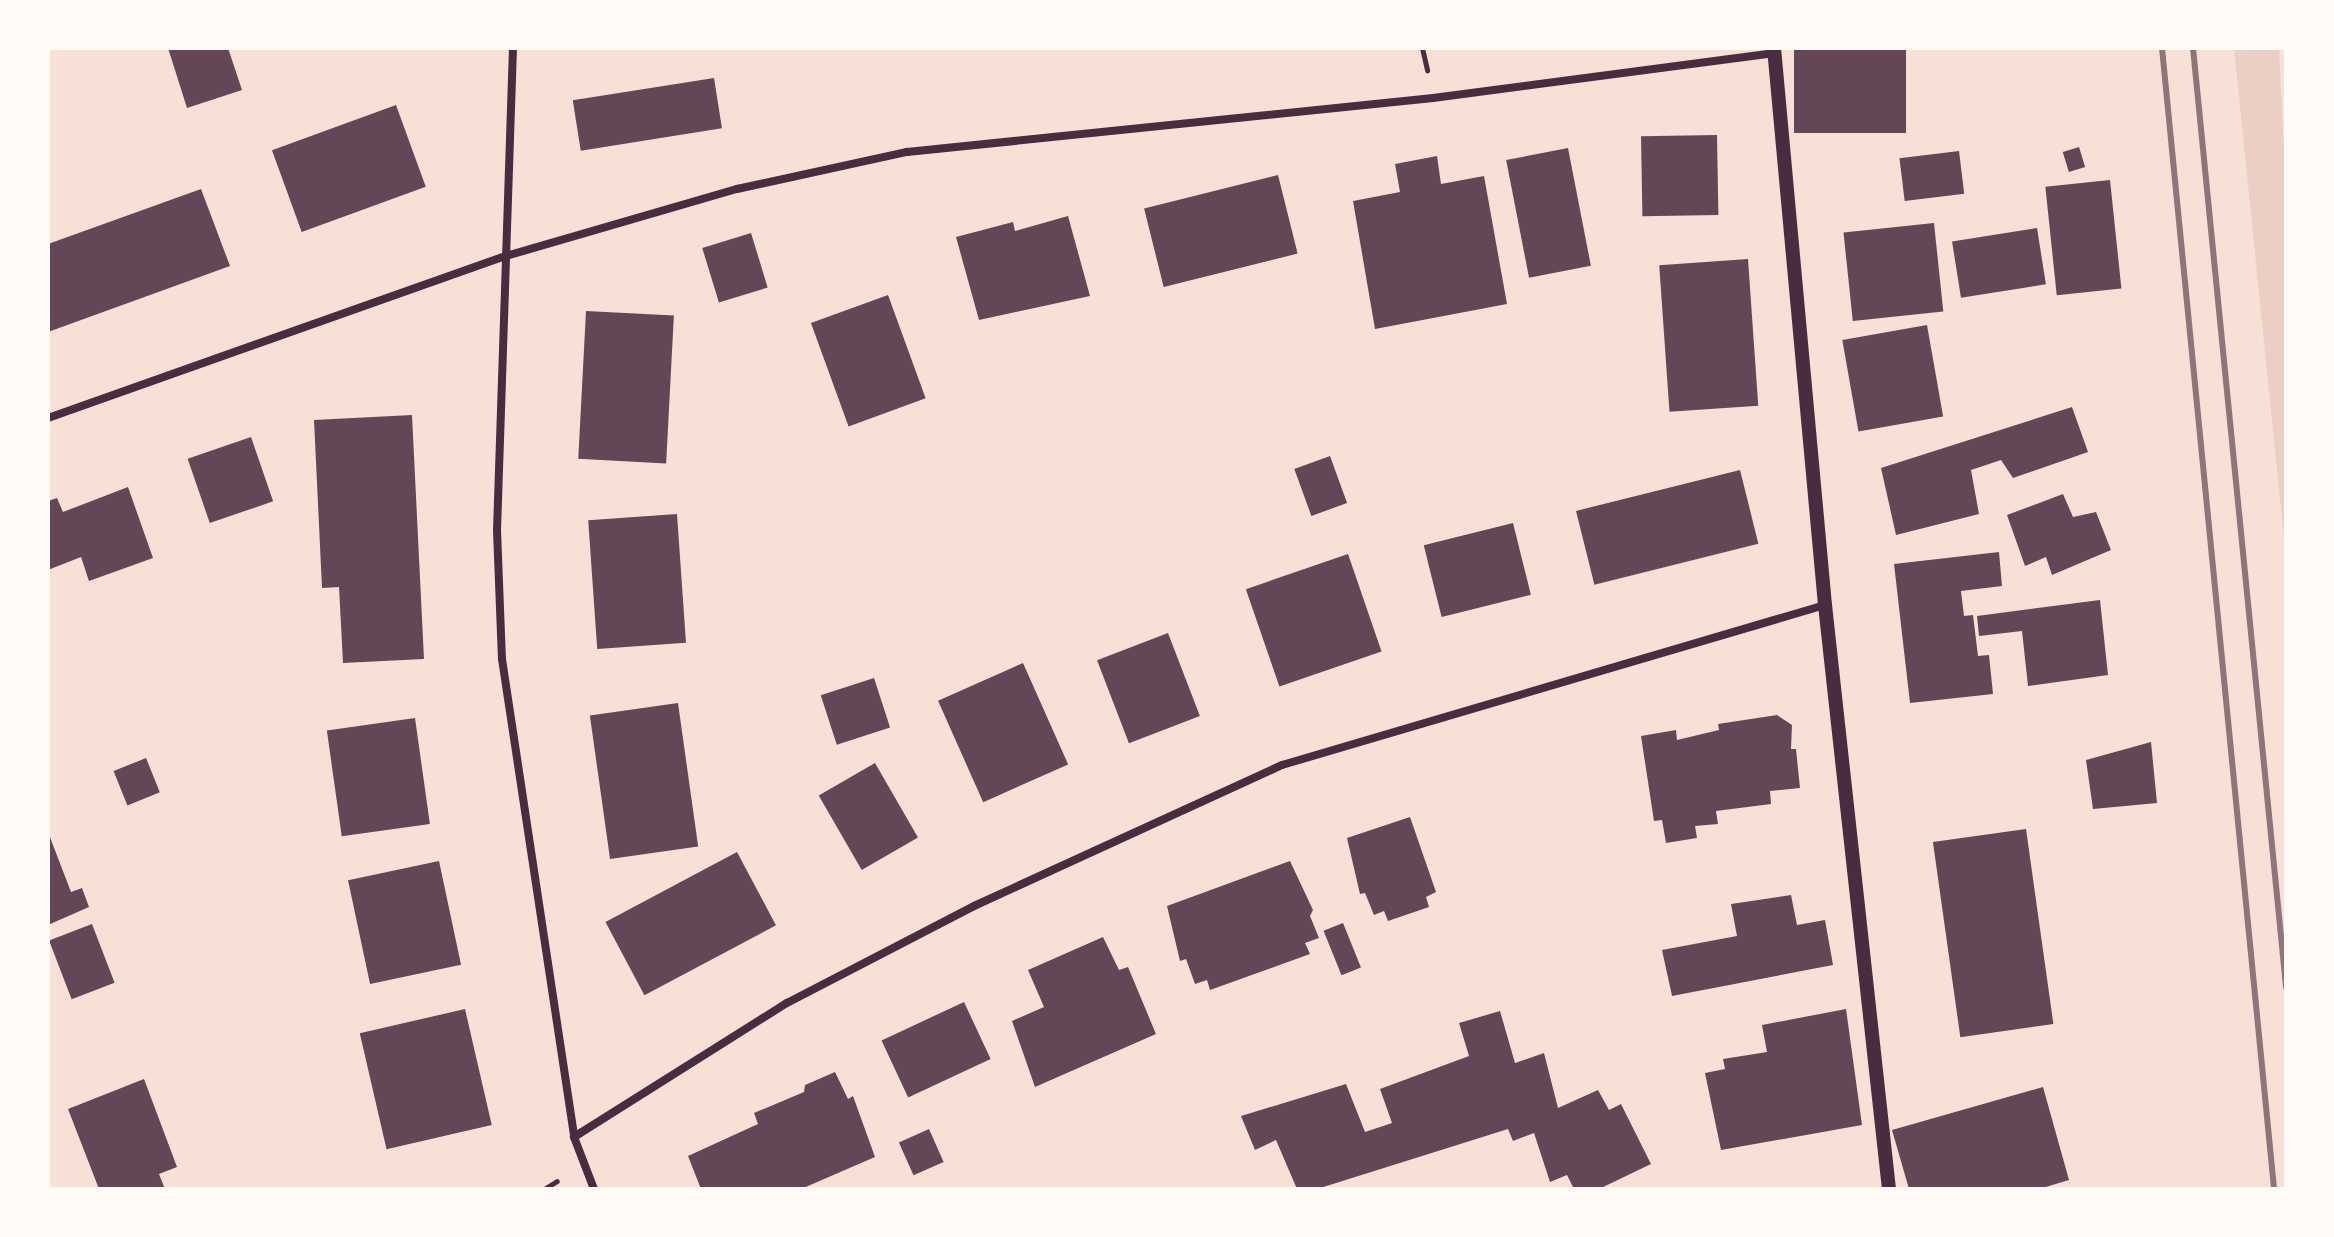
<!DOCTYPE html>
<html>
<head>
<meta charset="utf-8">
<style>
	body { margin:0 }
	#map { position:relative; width:2334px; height:1237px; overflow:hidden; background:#f7e1d7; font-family:Quicksand,sans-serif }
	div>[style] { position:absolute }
	.green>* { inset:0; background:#ebcfc5 }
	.building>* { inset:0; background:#644757; transform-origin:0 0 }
	.path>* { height:5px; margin:-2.5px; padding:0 2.5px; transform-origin:2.5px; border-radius:2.5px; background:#4a2c40 }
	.minor>* { height:8px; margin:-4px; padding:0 4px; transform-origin:4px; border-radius:4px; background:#4a2c40 }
	.tertiary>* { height:14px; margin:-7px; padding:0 7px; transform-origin:7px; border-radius:7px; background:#4a2c40 }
	.rail>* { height:6px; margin:-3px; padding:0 3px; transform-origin:3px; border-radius:3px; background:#8f747c }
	span { translate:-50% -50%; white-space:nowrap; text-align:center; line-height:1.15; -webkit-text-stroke:7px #fffaf5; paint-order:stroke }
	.frame { position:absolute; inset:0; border:50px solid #fffaf5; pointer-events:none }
</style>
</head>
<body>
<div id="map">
	<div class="green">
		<i style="clip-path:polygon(2234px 48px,2279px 48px,2286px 194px,2286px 558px)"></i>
	</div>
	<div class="building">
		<i style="clip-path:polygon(168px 48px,228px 48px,242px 90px,187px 108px)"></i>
		<i style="left:1794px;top:48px;width:112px;height:85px"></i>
		<i style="left:714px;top:78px;width:51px;height:143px;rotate:81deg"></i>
		<i style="left:396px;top:105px;width:87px;height:132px;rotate:70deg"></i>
		<i style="left:1717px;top:135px;width:80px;height:76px;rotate:89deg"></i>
		<i style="left:2079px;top:147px;width:21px;height:17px;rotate:73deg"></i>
		<i style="left:1568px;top:148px;width:120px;height:63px;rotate:79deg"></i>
		<i style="left:1959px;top:151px;width:43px;height:60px;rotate:83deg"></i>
		<i style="clip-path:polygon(1437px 156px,1441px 184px,1484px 176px,1507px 304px,1375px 329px,1353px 201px,1400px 192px,1395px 164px)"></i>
		<i style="left:1278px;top:175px;width:81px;height:138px;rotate:76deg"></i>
		<i style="left:2110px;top:180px;width:109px;height:65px;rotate:84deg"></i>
		<i style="clip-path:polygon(201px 189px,230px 266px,48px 332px,48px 244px)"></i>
		<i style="clip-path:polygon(1068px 216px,1090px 296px,979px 320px,956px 237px,1013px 222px,1015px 231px)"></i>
		<i style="left:1934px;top:223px;width:89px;height:91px;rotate:84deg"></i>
		<i style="left:2037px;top:228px;width:57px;height:86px;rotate:81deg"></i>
		<i style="left:751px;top:233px;width:57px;height:51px;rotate:73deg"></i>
		<i style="left:1748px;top:259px;width:147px;height:89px;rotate:86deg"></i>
		<i style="left:888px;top:295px;width:110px;height:82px;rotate:70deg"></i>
		<i style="left:586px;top:311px;width:88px;height:148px;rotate:3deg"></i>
		<i style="left:1927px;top:325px;width:93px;height:86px;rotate:80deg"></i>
		<i style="clip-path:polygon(2072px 407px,2088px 452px,2013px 478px,2001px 460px,1971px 470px,1979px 514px,1896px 535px,1881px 468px)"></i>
		<i style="clip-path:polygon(412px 415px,424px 659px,343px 663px,339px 587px,322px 588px,314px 420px)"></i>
		<i style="left:251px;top:437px;width:68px;height:67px;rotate:71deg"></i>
		<i style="left:1330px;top:456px;width:50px;height:38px;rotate:70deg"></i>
		<i style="left:1740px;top:470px;width:76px;height:169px;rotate:76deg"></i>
		<i style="clip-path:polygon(128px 487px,153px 558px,89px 581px,81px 557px,48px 570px,48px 501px,57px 498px,63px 512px)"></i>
		<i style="clip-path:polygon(2063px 494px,2073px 517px,2096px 512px,2111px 550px,2052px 575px,2046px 557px,2025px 566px,2007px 515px)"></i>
		<i style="left:677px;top:514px;width:129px;height:89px;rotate:86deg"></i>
		<i style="left:1513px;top:523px;width:74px;height:92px;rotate:76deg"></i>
		<i style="clip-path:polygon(1999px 552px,2002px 586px,1961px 591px,1964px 616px,1973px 615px,1978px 656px,1989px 655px,1993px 694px,1910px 703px,1894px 564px)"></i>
		<i style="left:1348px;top:554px;width:103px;height:108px;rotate:71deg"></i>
		<i style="clip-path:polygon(2100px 600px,2108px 675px,2028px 686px,2022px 631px,1979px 636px,1977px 616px)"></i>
		<i style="left:1168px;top:633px;width:89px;height:76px;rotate:69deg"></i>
		<i style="left:1023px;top:663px;width:111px;height:93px;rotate:66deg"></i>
		<i style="left:874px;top:678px;width:52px;height:56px;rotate:72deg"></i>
		<i style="left:678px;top:703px;width:145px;height:89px;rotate:82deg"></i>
		<i style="clip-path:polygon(1777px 715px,1792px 725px,1791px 749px,1796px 749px,1800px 788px,1770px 791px,1771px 804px,1716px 811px,1718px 824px,1695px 826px,1697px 838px,1666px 843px,1662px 820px,1654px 821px,1641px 736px,1676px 730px,1677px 740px,1719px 730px,1718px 724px)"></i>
		<i style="left:415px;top:718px;width:107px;height:89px;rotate:82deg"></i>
		<i style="clip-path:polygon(2151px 742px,2157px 803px,2093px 809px,2086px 760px)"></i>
		<i style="left:146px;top:758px;width:37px;height:35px;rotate:68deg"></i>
		<i style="left:875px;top:763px;width:86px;height:65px;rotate:60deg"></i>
		<i style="clip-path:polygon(1410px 817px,1436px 892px,1426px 897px,1429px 907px,1388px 921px,1384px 911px,1374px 915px,1365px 893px,1360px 894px,1347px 838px)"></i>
		<i style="left:2026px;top:829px;width:197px;height:94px;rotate:82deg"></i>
		<i style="clip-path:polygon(48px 832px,71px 892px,82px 888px,89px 907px,48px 925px)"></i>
		<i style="left:737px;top:852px;width:83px;height:149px;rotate:62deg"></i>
		<i style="left:439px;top:861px;width:106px;height:93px;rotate:78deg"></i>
		<i style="clip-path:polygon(1290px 861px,1313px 910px,1310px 916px,1319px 938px,1305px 943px,1310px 954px,1210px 990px,1207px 980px,1195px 984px,1186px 959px,1180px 961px,1167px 906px)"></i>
		<i style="clip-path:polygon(1791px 895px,1797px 925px,1825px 920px,1833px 965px,1672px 996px,1662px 950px,1737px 936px,1731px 904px)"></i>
		<i style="left:1343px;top:923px;width:48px;height:21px;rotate:68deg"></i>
		<i style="left:92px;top:924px;width:63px;height:46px;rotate:69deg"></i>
		<i style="clip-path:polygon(1103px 937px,1119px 970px,1128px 967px,1156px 1034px,1035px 1087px,1012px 1021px,1044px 1007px,1028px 970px)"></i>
		<i style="left:964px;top:1002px;width:63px;height:91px;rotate:65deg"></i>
		<i style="left:465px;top:1009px;width:119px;height:108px;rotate:77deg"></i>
		<i style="clip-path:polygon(1846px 1009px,1862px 1125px,1721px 1150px,1705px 1073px,1725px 1069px,1723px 1059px,1767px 1052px,1762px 1025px)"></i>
		<i style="clip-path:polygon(1500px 1011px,1515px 1063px,1544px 1053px,1558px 1108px,1598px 1090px,1609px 1110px,1621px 1104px,1651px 1164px,1599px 1189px,1574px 1189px,1567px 1175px,1550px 1182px,1534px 1133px,1513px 1141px,1508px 1129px,1317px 1189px,1297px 1189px,1276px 1140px,1255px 1150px,1241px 1116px,1346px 1084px,1365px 1132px,1392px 1123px,1380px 1089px,1469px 1056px,1459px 1023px)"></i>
		<i style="clip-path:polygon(835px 1072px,848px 1099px,853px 1096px,875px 1157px,801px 1189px,701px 1189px,688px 1156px,758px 1124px,754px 1113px,804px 1092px,805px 1085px)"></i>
		<i style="clip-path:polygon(144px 1079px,177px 1167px,159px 1174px,165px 1189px,99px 1189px,68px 1109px)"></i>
		<i style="clip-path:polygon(2043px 1087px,2069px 1180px,2039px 1189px,1909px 1189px,1892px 1130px)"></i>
		<i style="left:929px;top:1129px;width:36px;height:33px;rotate:66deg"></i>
	</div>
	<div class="path">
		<i style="left:1422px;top:48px;width:23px;rotate:77deg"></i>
		<i style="left:544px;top:1189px;width:15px;rotate:-32deg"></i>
	</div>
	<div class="minor">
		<i style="left:513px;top:48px;width:482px;rotate:91.9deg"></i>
		<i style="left:497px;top:530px;width:129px;rotate:87.8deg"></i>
		<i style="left:502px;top:659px;width:483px;rotate:81.4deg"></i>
		<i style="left:574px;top:1137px;width:56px;rotate:69deg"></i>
		<i style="left:48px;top:418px;width:486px;rotate:-19.5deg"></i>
		<i style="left:506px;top:256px;width:241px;rotate:-16.2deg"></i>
		<i style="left:737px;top:189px;width:174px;rotate:-12.3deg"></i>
		<i style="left:907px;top:152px;width:529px;rotate:-5.86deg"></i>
		<i style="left:1433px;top:98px;width:345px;rotate:-7.5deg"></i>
		<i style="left:574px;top:1137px;width:252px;rotate:-32.2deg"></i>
		<i style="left:787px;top:1003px;width:211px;rotate:-27.4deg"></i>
		<i style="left:974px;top:906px;width:339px;rotate:-24.6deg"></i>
		<i style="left:1282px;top:765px;width:566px;rotate:-16.42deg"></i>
	</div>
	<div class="tertiary">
		<i style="left:1774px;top:48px;width:559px;rotate:84.77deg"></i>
		<i style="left:1825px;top:605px;width:587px;rotate:83.75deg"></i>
	</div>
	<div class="rail">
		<i style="left:2162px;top:48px;width:1146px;rotate:84.39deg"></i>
		<i style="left:2193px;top:48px;width:944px;rotate:84.34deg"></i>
	</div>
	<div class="frame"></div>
</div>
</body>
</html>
